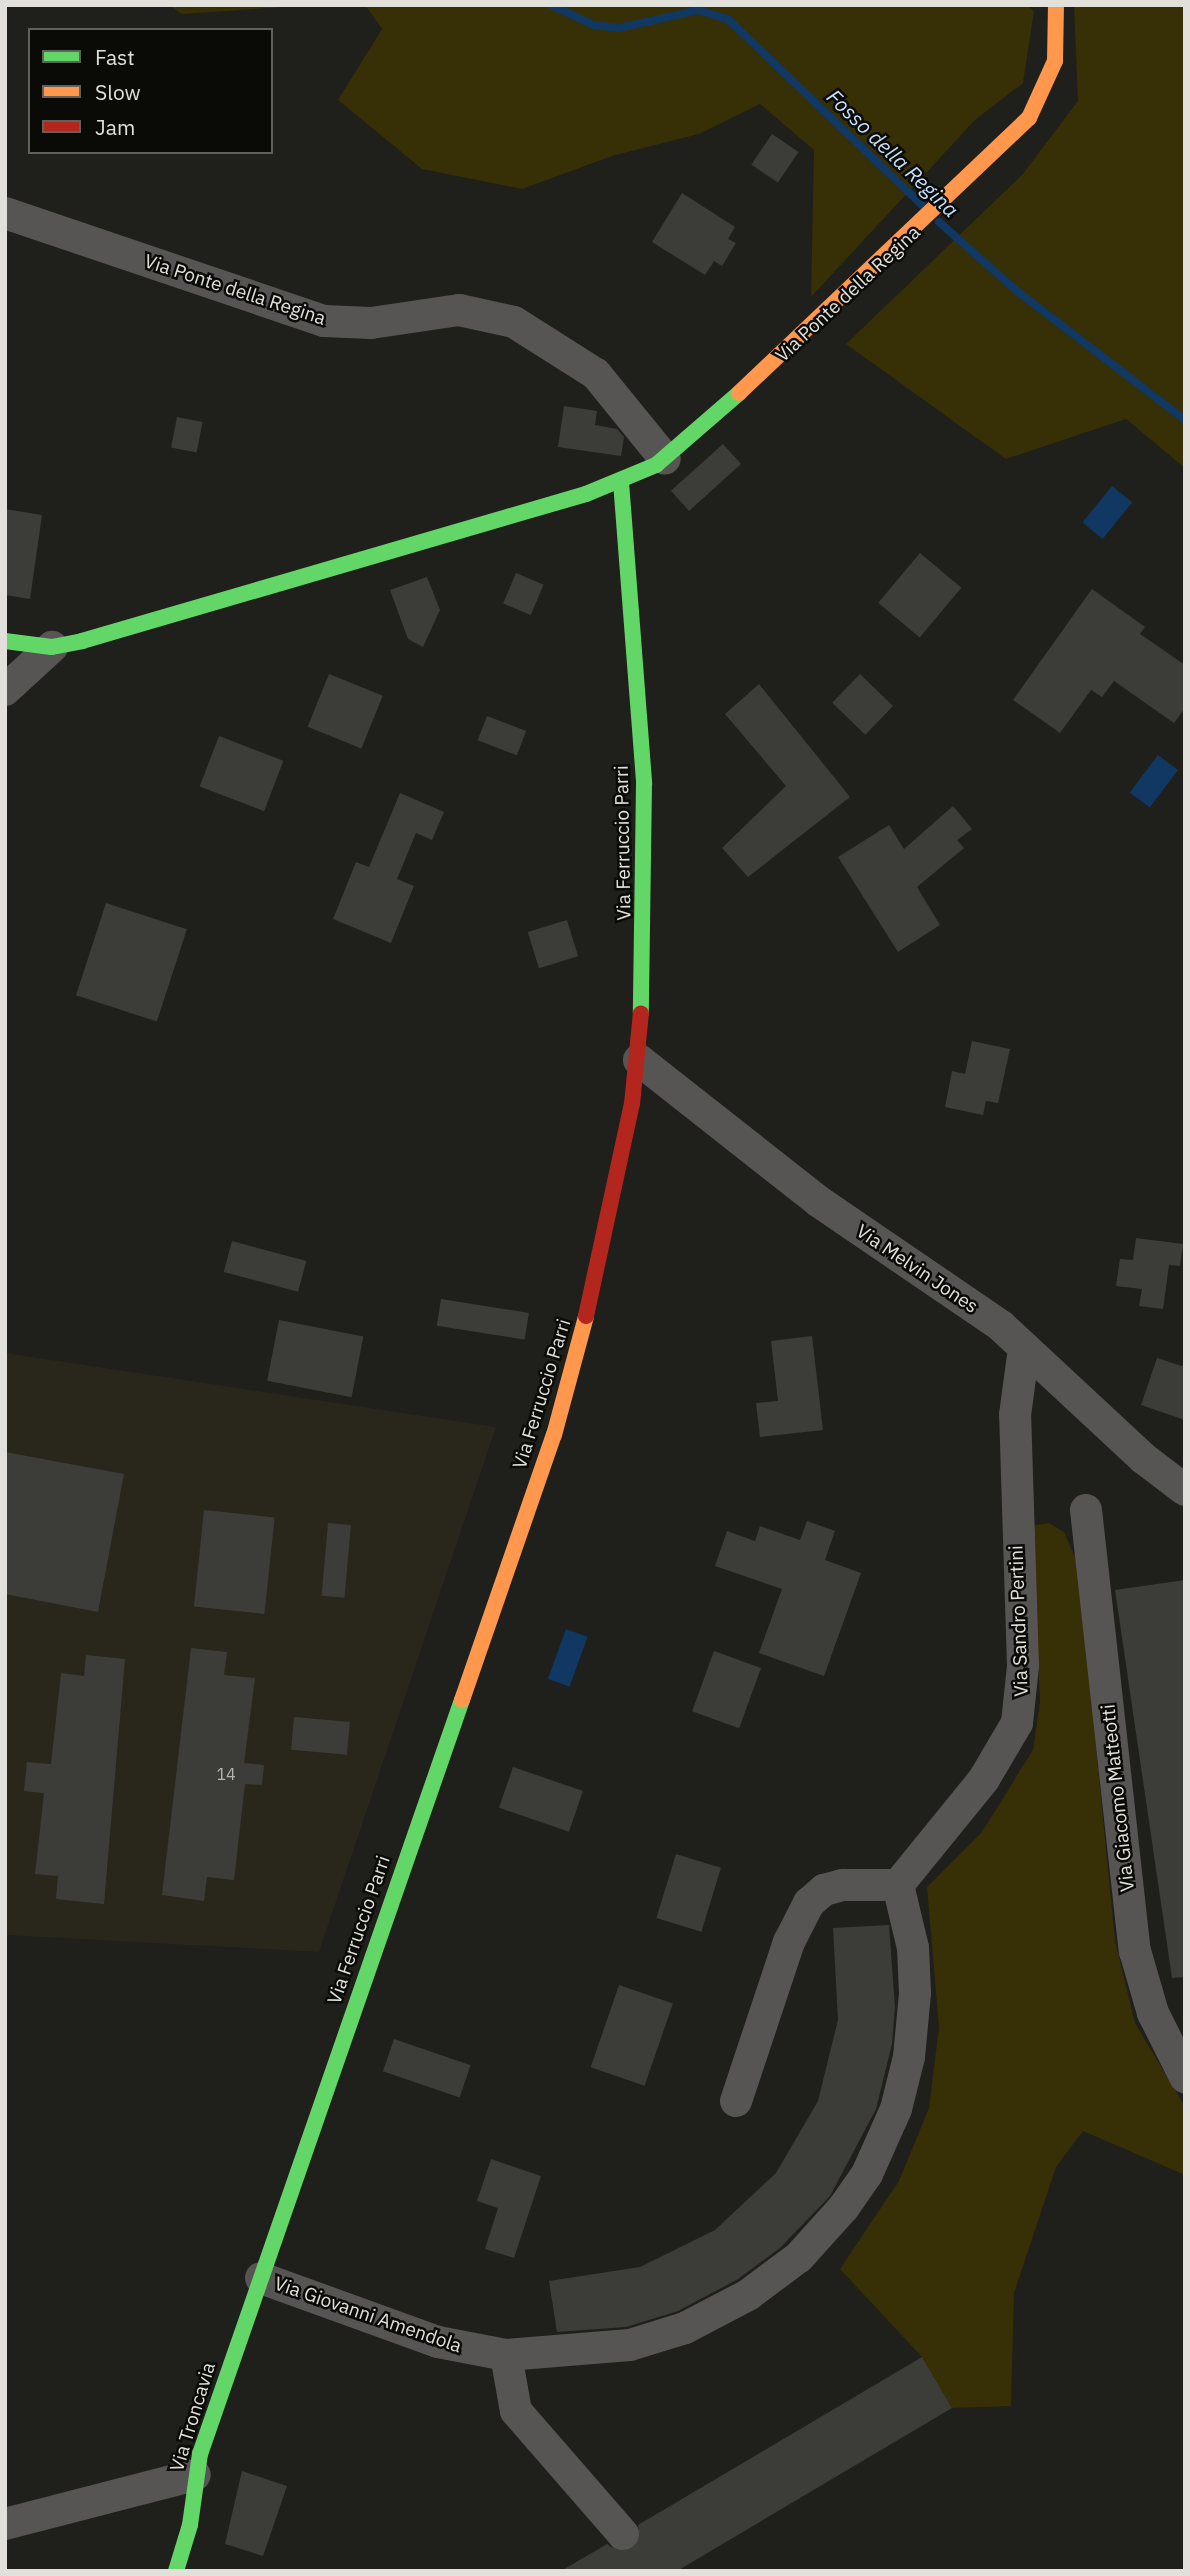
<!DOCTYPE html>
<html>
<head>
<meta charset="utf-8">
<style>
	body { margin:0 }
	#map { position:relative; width:1190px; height:2576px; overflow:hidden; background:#1f1f1b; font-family:"IBM Plex Sans",sans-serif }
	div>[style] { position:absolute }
	.built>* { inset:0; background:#29271b }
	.green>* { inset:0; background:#372f06 }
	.water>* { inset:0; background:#103862; transform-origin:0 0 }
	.stream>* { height:8px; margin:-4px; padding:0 4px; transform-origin:4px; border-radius:4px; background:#103862 }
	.building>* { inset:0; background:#3c3c39; transform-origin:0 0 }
	.street-tunnel>* { height:32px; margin-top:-16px; transform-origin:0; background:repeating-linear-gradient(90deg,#3c3c38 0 32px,transparent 0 48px) }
	.street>* { height:32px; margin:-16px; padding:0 16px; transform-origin:16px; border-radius:16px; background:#565553 }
	.fast>* { height:16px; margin:-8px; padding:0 8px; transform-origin:8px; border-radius:8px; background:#63d668 }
	.slow>* { height:16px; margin:-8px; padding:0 8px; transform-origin:8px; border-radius:8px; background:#ff974d }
	.jam>* { height:16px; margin:-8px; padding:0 8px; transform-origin:8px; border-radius:8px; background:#b3261e }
	span { translate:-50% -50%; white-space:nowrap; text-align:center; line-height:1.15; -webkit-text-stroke:5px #0a0a07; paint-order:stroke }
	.number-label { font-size:16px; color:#b8b7b2 }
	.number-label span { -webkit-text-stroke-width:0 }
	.street-label { font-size:19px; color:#e1e0db }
	.water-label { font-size:21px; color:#c5defc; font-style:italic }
	.frame { position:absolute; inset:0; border:7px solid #e1e0db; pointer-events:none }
	.legend { position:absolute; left:28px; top:28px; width:245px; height:126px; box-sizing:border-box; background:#0a0a07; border:2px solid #60605c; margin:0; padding:9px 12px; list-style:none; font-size:21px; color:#e1e0db }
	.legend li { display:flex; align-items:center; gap:14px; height:35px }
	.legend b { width:35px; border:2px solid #60605c }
</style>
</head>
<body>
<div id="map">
	<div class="built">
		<i style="clip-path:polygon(5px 1353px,496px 1427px,319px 1952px,5px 1935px)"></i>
	</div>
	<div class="green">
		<i style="clip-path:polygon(169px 5px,314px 5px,182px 14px)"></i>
		<i style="clip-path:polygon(365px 5px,1027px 5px,1034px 11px,1023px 83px,975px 120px,811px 297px,814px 150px,760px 104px,699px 134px,612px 156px,522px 189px,422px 169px,338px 100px,382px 29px)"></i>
		<i style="clip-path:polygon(1074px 5px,1185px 5px,1185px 468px,1126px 419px,1006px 459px,846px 344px,1022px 175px,1078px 101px)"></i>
		<i style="clip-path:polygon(1049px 1523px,1064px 1532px,1078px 1564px,1115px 1941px,1135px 2023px,1185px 2107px,1185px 2175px,1083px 2131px,1056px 2167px,1014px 2293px,1011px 2406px,952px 2408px,922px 2357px,840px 2269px,899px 2181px,929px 2108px,939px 2027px,927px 1887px,982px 1832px,1033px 1750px,1040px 1702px,1032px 1526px)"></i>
	</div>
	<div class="water">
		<i style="left:1112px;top:486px;width:26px;height:47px;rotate:39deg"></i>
		<i style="left:1158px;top:755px;width:25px;height:47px;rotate:37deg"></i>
		<i style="left:566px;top:1629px;width:23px;height:53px;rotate:20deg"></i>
	</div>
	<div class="stream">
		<i style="left:551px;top:5px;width:47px;rotate:24.9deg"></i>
		<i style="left:594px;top:25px;width:25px;rotate:7deg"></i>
		<i style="left:619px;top:28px;width:81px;rotate:-12.8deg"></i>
		<i style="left:698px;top:10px;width:31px;rotate:17deg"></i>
		<i style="left:728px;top:19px;width:273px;rotate:43.8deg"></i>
		<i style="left:939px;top:222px;width:104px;rotate:41.5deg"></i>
		<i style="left:1017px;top:291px;width:212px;rotate:37.5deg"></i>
	</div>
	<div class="building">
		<i style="left:772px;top:134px;width:32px;height:37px;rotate:34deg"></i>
		<i style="clip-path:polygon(682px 193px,735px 227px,728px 239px,736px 243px,722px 266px,714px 261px,705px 275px,652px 242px)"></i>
		<i style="clip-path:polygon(564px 406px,597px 411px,595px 425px,617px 429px,624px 437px,621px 456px,558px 447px)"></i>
		<i style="left:177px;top:417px;width:26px;height:31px;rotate:11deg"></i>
		<i style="left:723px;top:444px;width:27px;height:70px;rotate:48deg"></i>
		<i style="clip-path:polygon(5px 509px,42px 515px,30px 599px,5px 595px)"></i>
		<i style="left:920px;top:553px;width:54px;height:65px;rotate:40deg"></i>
		<i style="left:516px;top:573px;width:30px;height:33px;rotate:23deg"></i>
		<i style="clip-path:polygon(427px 577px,440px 610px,423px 647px,408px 639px,390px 590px)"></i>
		<i style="clip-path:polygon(1092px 589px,1145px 627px,1140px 634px,1185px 665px,1185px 708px,1174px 723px,1114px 681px,1102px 697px,1091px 690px,1060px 733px,1013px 700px)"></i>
		<i style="left:329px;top:674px;width:58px;height:57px;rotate:22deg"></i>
		<i style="left:860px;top:674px;width:46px;height:40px;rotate:44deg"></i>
		<i style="clip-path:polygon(759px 684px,850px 797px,748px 877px,722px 848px,786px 786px,725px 714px)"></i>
		<i style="left:487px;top:716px;width:42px;height:26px;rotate:21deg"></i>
		<i style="left:219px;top:736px;width:69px;height:54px;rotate:21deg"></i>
		<i style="clip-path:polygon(400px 793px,444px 812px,432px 840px,416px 833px,397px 879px,414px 886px,391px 943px,333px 919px,356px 862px,369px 867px)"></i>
		<i style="clip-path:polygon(953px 806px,972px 829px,957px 840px,964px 848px,917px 887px,940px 925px,898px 952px,838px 857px,889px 825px,904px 849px)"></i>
		<i style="left:106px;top:903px;width:85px;height:97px;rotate:18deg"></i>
		<i style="left:567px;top:920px;width:38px;height:41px;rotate:73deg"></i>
		<i style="clip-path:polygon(972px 1041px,1010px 1049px,998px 1103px,986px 1101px,983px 1115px,945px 1107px,952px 1071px,965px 1074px)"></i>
		<i style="clip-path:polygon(1136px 1238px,1183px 1244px,1180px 1266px,1169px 1265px,1163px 1309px,1139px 1306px,1142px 1289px,1116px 1286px,1120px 1259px,1133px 1260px)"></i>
		<i style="left:232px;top:1241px;width:77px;height:32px;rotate:15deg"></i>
		<i style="left:441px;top:1299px;width:89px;height:27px;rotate:9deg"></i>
		<i style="left:279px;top:1320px;width:86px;height:62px;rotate:11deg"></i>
		<i style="clip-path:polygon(812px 1336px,823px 1430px,760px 1437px,756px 1403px,778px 1401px,771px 1341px)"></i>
		<i style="clip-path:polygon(1157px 1358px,1185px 1367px,1185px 1420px,1141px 1405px)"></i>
		<i style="clip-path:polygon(5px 1452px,124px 1474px,98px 1612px,5px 1594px)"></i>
		<i style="left:204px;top:1510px;width:71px;height:97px;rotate:6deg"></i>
		<i style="clip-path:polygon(807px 1521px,835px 1531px,825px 1560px,861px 1573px,824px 1676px,759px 1653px,782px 1589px,715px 1566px,727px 1531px,755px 1541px,760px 1526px,800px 1540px)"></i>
		<i style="left:328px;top:1523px;width:23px;height:73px;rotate:5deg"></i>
		<i style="clip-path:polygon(1185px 1580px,1185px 1977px,1172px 1978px,1115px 1590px)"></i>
		<i style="clip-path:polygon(191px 1648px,227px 1652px,224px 1675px,255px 1678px,244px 1763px,264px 1765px,262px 1785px,245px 1784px,234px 1880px,207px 1877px,204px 1901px,162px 1895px)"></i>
		<i style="left:714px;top:1651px;width:50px;height:64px;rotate:20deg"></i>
		<i style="clip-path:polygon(86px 1655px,125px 1659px,104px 1904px,56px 1899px,58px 1876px,35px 1874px,44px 1793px,24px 1791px,27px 1762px,51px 1764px,61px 1673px,84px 1676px)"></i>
		<i style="left:294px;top:1717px;width:56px;height:33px;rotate:5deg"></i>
		<i style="left:513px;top:1767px;width:74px;height:43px;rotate:19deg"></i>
		<i style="left:676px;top:1854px;width:47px;height:67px;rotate:17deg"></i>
		<i style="clip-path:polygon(889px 1925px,895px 2007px,892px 2044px,876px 2109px,830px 2196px,780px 2248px,738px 2279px,678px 2311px,626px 2327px,557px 2332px,549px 2281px,640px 2267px,715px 2230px,776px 2173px,818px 2101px,838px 2020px,833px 1928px)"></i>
		<i style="left:619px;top:1985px;width:57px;height:87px;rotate:19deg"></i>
		<i style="left:394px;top:2039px;width:81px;height:34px;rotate:19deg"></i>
		<i style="clip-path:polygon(491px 2159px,541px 2176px,514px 2258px,485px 2249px,498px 2208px,477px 2201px)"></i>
		<i style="clip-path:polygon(922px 2357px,952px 2408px,677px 2571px,561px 2571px,607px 2544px,618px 2552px,634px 2548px,641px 2539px,638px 2525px)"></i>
		<i style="clip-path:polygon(242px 2471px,287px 2486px,263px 2556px,225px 2544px)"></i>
	</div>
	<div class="street-tunnel">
		<i style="left:623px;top:2534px;width:43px;rotate:59.3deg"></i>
	</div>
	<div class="street">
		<i style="left:5px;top:213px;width:337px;rotate:18.7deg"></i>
		<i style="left:324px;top:321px;width:47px;rotate:2.4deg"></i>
		<i style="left:371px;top:323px;width:89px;rotate:-8.4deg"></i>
		<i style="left:459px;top:310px;width:56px;rotate:12.3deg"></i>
		<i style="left:514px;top:322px;width:97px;rotate:32.4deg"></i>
		<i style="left:596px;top:374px;width:109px;rotate:50.9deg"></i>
		<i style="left:5px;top:690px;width:64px;rotate:-42.5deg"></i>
		<i style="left:639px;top:1060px;width:228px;rotate:38.2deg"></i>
		<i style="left:818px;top:1201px;width:222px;rotate:34.3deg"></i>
		<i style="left:1001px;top:1326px;width:194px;rotate:42.9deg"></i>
		<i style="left:1143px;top:1458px;width:53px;rotate:37.3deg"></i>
		<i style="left:1086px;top:1510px;width:444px;rotate:83.7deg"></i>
		<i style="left:1135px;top:1951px;width:65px;rotate:73.8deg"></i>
		<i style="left:1153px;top:2013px;width:72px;rotate:63.4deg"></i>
		<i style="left:736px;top:2101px;width:168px;rotate:-71.6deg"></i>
		<i style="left:789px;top:1942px;width:44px;rotate:-62.9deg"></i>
		<i style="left:809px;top:1903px;width:20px;rotate:-41deg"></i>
		<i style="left:824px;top:1890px;width:20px;rotate:-15deg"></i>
		<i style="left:843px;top:1885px;width:55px"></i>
		<i style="left:898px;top:1885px;width:136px;rotate:-50.9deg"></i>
		<i style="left:984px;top:1779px;width:65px;rotate:-59.5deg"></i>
		<i style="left:1017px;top:1723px;width:57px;rotate:-84deg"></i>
		<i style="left:1023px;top:1666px;width:251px;rotate:-91.8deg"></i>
		<i style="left:1015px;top:1415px;width:68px;rotate:-82.3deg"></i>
		<i style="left:261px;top:2278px;width:188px;rotate:19.9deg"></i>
		<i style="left:438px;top:2342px;width:69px;rotate:10.8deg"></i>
		<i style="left:506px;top:2355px;width:124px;rotate:-4.6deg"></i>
		<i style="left:630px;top:2345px;width:58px;rotate:-17.2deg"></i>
		<i style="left:685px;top:2328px;width:71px;rotate:-27.6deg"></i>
		<i style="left:748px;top:2295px;width:64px;rotate:-36.7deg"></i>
		<i style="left:799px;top:2257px;width:67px;rotate:-48deg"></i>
		<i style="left:844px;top:2207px;width:40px;rotate:-55.1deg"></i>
		<i style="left:867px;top:2174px;width:71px;rotate:-66deg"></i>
		<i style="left:896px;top:2109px;width:54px;rotate:-76deg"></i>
		<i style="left:909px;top:2057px;width:64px;rotate:-84.6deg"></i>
		<i style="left:915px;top:1993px;width:45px;rotate:-92.5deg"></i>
		<i style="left:913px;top:1948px;width:65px;rotate:-103.4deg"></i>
		<i style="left:506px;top:2355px;width:57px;rotate:79.9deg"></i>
		<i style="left:516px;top:2411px;width:163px;rotate:49deg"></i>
		<i style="left:5px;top:2524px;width:196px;rotate:-14.5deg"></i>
	</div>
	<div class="fast">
		<i style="left:621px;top:482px;width:303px;rotate:85.6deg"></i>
		<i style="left:644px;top:784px;width:229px;rotate:90.8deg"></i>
		<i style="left:5px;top:641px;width:47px;rotate:7.3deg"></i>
		<i style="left:52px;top:647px;width:31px;rotate:-11deg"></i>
		<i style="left:82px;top:641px;width:525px;rotate:-16.26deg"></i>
		<i style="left:586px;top:494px;width:76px;rotate:-22.5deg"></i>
		<i style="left:656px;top:465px;width:110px;rotate:-40.9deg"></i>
		<i style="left:176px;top:2571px;width:48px;rotate:-73.1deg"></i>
		<i style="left:190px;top:2525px;width:72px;rotate:-82deg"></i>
		<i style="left:200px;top:2454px;width:798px;rotate:-70.84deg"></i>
	</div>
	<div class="slow">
		<i style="left:739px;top:393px;width:400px;rotate:-43.5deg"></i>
		<i style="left:1029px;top:118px;width:63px;rotate:-65.5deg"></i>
		<i style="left:1055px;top:61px;width:56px;rotate:-89deg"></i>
		<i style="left:462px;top:1700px;width:281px;rotate:-70.9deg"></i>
		<i style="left:554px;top:1435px;width:123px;rotate:-74.9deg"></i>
	</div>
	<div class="jam">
		<i style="left:586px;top:1316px;width:217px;rotate:-77.8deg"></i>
		<i style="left:632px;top:1104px;width:91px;rotate:-84.4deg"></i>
	</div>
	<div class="number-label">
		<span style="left:226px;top:1774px">14</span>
	</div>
	<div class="street-label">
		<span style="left:235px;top:290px;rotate:18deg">Via Ponte della Regina</span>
		<span style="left:848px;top:294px;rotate:-43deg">Via Ponte della Regina</span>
		<span style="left:623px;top:843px;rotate:-91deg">Via Ferruccio Parri</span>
		<span style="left:917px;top:1269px;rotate:34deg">Via Melvin Jones</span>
		<span style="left:542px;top:1394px;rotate:-73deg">Via Ferruccio Parri</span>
		<span style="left:1019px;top:1621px;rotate:-92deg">Via Sandro Pertini</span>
		<span style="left:1118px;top:1798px;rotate:-96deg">Via Giacomo Matteotti</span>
		<span style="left:359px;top:1930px;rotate:-71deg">Via Ferruccio Parri</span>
		<span style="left:368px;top:2315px;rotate:19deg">Via Giovanni Amendola</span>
		<span style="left:193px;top:2417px;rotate:-73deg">Via Troncavia</span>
	</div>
	<div class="water-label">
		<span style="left:893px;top:153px;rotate:44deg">Fosso della Regina</span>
	</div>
	<div class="frame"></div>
	<ul class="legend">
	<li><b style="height:9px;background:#63d668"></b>Fast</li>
	<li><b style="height:9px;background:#ff974d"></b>Slow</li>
	<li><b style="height:9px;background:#b3261e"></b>Jam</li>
	</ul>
</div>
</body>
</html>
